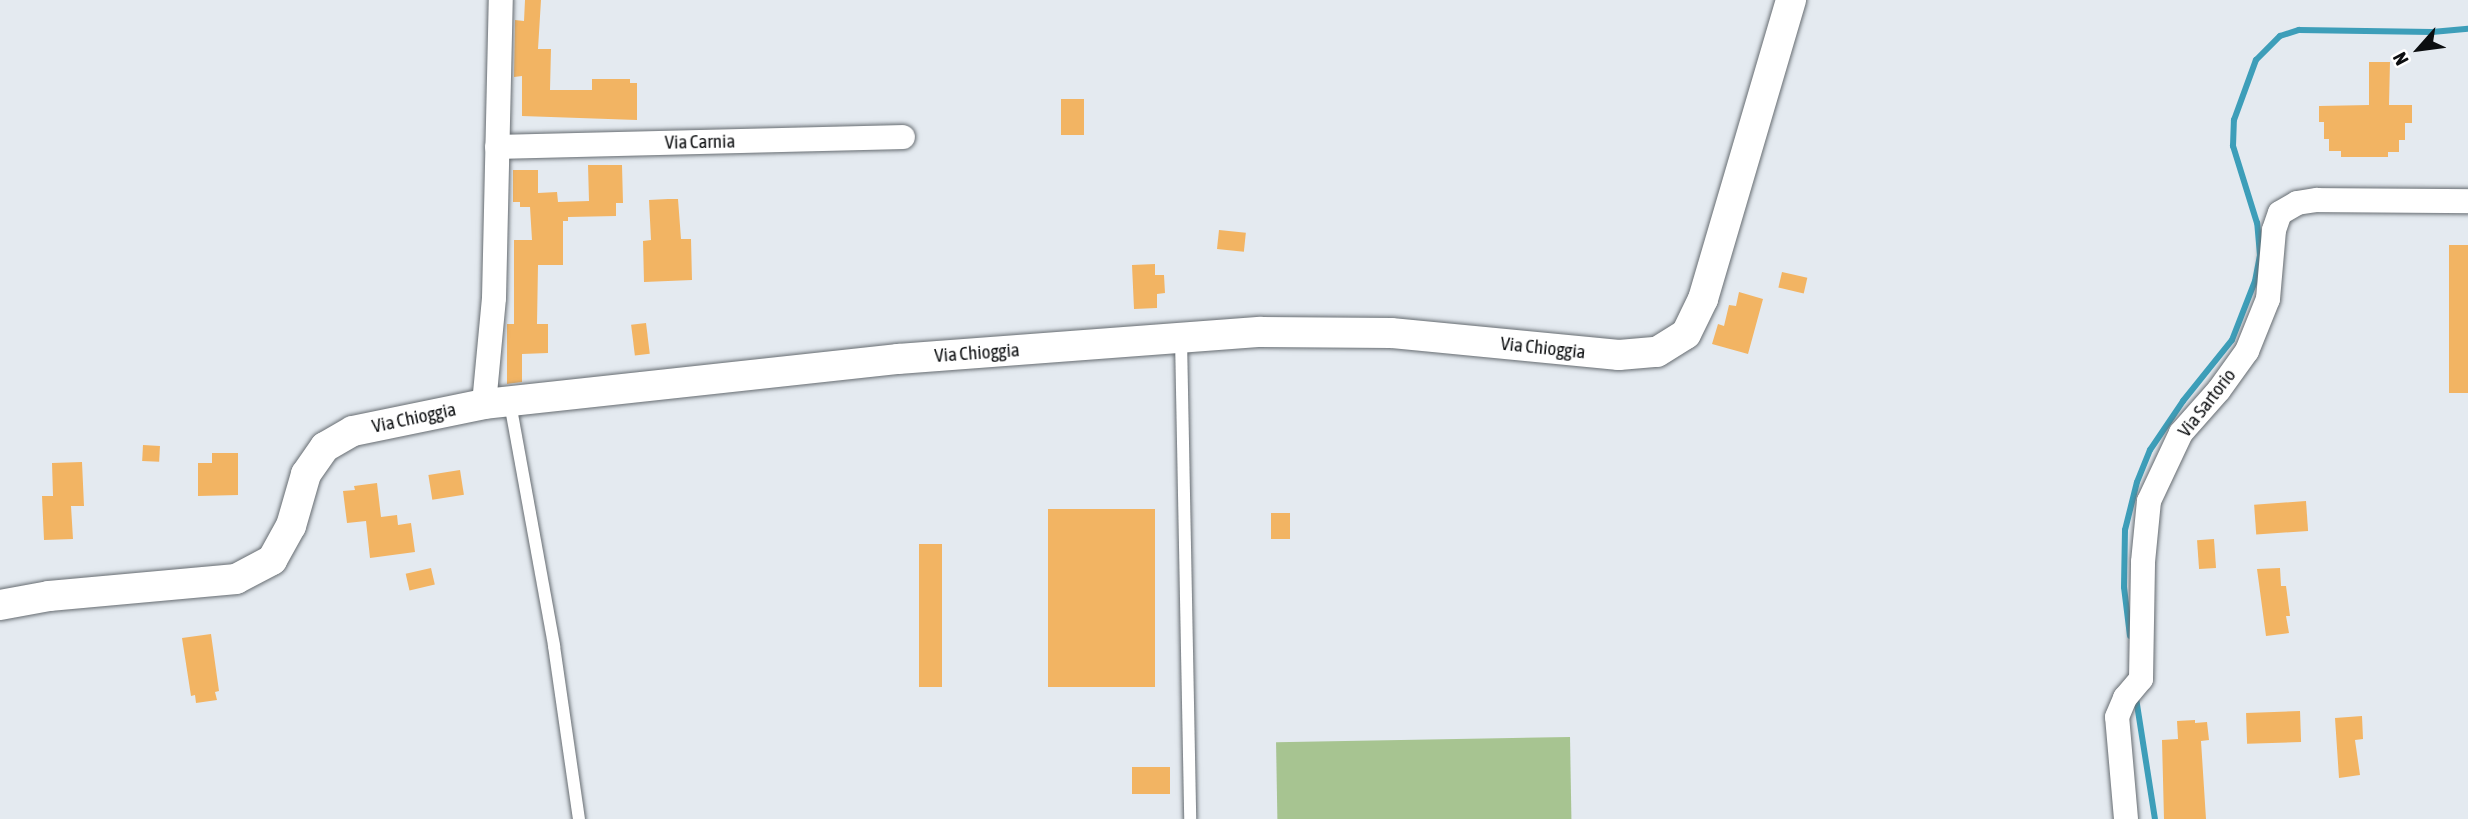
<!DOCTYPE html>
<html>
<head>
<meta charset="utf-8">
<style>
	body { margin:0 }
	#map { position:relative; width:2468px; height:819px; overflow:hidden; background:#e4eaf0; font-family:"Asap Condensed",sans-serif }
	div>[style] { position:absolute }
	.green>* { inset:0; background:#a7c491; transform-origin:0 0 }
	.stream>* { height:6px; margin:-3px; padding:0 3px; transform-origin:3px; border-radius:3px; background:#3d9eb9 }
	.building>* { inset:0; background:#f2b463; transform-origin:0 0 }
	.roads { filter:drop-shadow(0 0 2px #666c71) drop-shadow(0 0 2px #666c71) }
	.service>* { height:12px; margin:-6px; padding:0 6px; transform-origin:6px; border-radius:6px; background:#fff }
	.minor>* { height:24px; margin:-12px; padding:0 12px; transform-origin:12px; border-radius:12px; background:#fff }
	.tertiary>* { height:30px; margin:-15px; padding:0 15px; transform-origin:15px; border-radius:15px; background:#fff }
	span { translate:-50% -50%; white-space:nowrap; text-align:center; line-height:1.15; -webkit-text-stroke:5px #fff; paint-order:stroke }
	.street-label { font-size:19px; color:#0c0e10 }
	.north { position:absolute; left:2384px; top:14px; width:70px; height:70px; -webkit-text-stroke:5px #fff; paint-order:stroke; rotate:242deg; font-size:19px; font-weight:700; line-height:28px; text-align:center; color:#0c0e10 }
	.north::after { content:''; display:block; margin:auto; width:24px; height:32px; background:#0c0e10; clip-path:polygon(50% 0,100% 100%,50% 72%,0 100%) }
</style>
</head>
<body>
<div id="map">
	<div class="green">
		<i style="left:1570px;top:737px;width:82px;height:294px;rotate:89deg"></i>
	</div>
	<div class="stream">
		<i style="left:2130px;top:636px;width:49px;rotate:-97deg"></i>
		<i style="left:2124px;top:587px;width:57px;rotate:-89deg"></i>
		<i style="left:2125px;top:530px;width:49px;rotate:-76deg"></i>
		<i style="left:2137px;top:482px;width:35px;rotate:-68deg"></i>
		<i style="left:2150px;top:450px;width:59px;rotate:-56deg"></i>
		<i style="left:2183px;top:401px;width:78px;rotate:-51.2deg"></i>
		<i style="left:2232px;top:340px;width:63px;rotate:-68.7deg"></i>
		<i style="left:2255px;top:281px;width:26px;rotate:-79deg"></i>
		<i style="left:2260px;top:255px;width:32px;rotate:-95deg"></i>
		<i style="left:2257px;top:223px;width:81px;rotate:-107.3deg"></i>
		<i style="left:2233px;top:146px;width:26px;rotate:-88deg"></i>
		<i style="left:2234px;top:120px;width:64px;rotate:-69.9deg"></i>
		<i style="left:2256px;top:60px;width:34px;rotate:-45deg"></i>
		<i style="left:2280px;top:36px;width:20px;rotate:-18deg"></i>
		<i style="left:2299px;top:30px;width:133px;rotate:0.9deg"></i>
		<i style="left:2432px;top:32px;width:36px;rotate:-5deg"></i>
		<i style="left:2136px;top:698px;width:122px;rotate:81.1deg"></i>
	</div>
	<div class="building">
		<i style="clip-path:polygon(525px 0,541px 0,538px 49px,551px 49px,550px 90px,592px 90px,592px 79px,630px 79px,630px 83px,637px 83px,637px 120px,522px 116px,522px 76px,514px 77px,515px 20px,524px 21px)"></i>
		<i style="clip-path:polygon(2369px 62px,2390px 62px,2389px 105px,2412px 105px,2412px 123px,2405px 123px,2405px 140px,2399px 140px,2399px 152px,2388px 152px,2388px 157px,2341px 157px,2341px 151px,2329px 151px,2329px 139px,2324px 139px,2324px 122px,2319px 122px,2319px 106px,2369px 105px)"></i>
		<i style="left:1061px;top:99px;width:23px;height:36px"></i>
		<i style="clip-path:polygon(588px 165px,622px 165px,623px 203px,616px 203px,616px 216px,568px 217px,568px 221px,563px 221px,563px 265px,538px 265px,537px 324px,548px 324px,548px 353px,522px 354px,522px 382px,507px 384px,507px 324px,514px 324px,514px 240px,532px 240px,530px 207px,520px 207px,520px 202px,513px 202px,513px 170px,538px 170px,538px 193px,557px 192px,558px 202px,589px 201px)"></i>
		<i style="clip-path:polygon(668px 199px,678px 199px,681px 239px,691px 239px,692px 280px,644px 282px,643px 241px,651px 240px,649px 200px)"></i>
		<i style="left:1219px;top:230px;width:27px;height:19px;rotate:6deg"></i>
		<i style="left:2449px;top:245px;width:19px;height:148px"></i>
		<i style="clip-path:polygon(1155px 264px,1155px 275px,1164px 275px,1165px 293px,1157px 294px,1157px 308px,1134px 309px,1132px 265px)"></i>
		<i style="left:1782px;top:272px;width:26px;height:16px;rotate:13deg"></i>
		<i style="clip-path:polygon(1739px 292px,1763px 299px,1748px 354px,1712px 344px,1718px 324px,1724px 326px,1729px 305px,1736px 306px)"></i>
		<i style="left:646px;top:323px;width:31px;height:15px;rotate:83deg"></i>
		<i style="left:143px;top:445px;width:17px;height:16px;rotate:3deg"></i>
		<i style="clip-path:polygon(212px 453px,238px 453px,238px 495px,198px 496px,198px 463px,212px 463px)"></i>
		<i style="clip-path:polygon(82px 462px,84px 506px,71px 506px,73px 539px,44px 540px,42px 496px,53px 496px,52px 463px)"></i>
		<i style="left:460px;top:470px;width:25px;height:32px;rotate:81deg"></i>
		<i style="clip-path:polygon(377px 483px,381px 517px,397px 515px,398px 525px,411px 523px,415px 552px,370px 558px,366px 521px,347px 523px,343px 491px,355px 490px,354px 486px)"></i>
		<i style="left:2306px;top:501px;width:30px;height:52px;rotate:86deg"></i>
		<i style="left:1048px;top:509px;width:107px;height:178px"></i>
		<i style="left:1271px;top:513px;width:19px;height:26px"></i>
		<i style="left:2214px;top:539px;width:29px;height:17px;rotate:86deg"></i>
		<i style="left:919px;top:544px;width:23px;height:143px"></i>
		<i style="left:431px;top:568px;width:17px;height:26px;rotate:77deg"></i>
		<i style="clip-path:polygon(2280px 568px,2281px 586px,2286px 586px,2290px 616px,2286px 616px,2289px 633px,2266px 636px,2257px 569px)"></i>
		<i style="clip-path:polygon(211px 634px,219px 691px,215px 692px,217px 700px,196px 703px,195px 695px,191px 696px,182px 638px)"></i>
		<i style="left:2300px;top:711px;width:31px;height:54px;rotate:88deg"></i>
		<i style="clip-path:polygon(2362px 716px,2363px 739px,2355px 740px,2360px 775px,2339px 778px,2335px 718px)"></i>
		<i style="clip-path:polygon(2195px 720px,2195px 723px,2207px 722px,2209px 740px,2201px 741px,2206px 819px,2164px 819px,2162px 740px,2178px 739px,2177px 721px)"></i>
		<i style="left:1132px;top:767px;width:38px;height:27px"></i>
	</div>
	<div class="roads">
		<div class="service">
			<i style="left:1181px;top:338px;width:481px;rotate:88.9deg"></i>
			<i style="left:510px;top:403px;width:247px;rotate:79.7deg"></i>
			<i style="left:554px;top:646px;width:175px;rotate:81.8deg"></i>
		</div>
		<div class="minor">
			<i style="left:497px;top:147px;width:406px;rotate:-1.4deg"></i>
			<i style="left:484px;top:404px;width:106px;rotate:-84.6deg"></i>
			<i style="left:494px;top:298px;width:298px;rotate:-88.7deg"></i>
			<i style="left:2126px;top:819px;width:102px;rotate:-95deg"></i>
			<i style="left:2117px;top:717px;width:21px;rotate:-67deg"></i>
			<i style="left:2125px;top:698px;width:25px;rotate:-50deg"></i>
			<i style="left:2141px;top:679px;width:117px;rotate:-89deg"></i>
			<i style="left:2143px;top:562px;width:61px;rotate:-84.4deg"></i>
			<i style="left:2149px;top:501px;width:75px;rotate:-64.8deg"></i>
			<i style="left:2181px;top:433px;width:57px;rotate:-48.5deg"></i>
			<i style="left:2219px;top:390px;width:48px;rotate:-54.3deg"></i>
			<i style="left:2247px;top:351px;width:56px;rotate:-68deg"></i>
			<i style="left:2268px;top:299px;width:69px;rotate:-85deg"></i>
			<i style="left:2274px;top:230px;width:18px;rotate:-71deg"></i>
			<i style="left:2280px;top:213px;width:20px;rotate:-30deg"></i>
			<i style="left:2297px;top:203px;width:20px;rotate:-9deg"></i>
			<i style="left:2317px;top:200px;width:151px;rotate:0.4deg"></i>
		</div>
		<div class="tertiary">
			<i style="left:0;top:605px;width:50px;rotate:-10.4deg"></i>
			<i style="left:49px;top:596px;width:188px;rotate:-5.2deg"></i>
			<i style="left:236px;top:579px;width:41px;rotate:-27.8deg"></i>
			<i style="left:272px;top:560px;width:39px;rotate:-61deg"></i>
			<i style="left:291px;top:526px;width:54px;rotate:-73.9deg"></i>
			<i style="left:306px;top:474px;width:33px;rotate:-55deg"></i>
			<i style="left:325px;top:447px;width:32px;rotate:-30deg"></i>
			<i style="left:353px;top:431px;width:134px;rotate:-11.6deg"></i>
			<i style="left:484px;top:404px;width:416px;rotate:-6.2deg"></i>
			<i style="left:898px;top:359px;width:364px;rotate:-4.3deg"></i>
			<i style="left:1261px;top:332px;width:130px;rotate:0.4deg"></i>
			<i style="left:1391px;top:333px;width:229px;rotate:5.5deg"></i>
			<i style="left:1619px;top:355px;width:38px;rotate:-5deg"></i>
			<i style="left:1657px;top:352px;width:34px;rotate:-32deg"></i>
			<i style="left:1686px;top:334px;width:39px;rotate:-64deg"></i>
			<i style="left:1703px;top:299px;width:312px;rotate:-73.6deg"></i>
		</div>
	</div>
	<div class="street-label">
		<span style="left:700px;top:142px;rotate:-1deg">Via Carnia</span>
		<span style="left:1543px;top:348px;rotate:6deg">Via Chioggia</span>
		<span style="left:977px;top:353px;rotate:-4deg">Via Chioggia</span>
		<span style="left:2207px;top:403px;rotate:-52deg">Via Sartorio</span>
		<span style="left:414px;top:418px;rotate:-12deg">Via Chioggia</span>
	</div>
	<div class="north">N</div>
</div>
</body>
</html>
